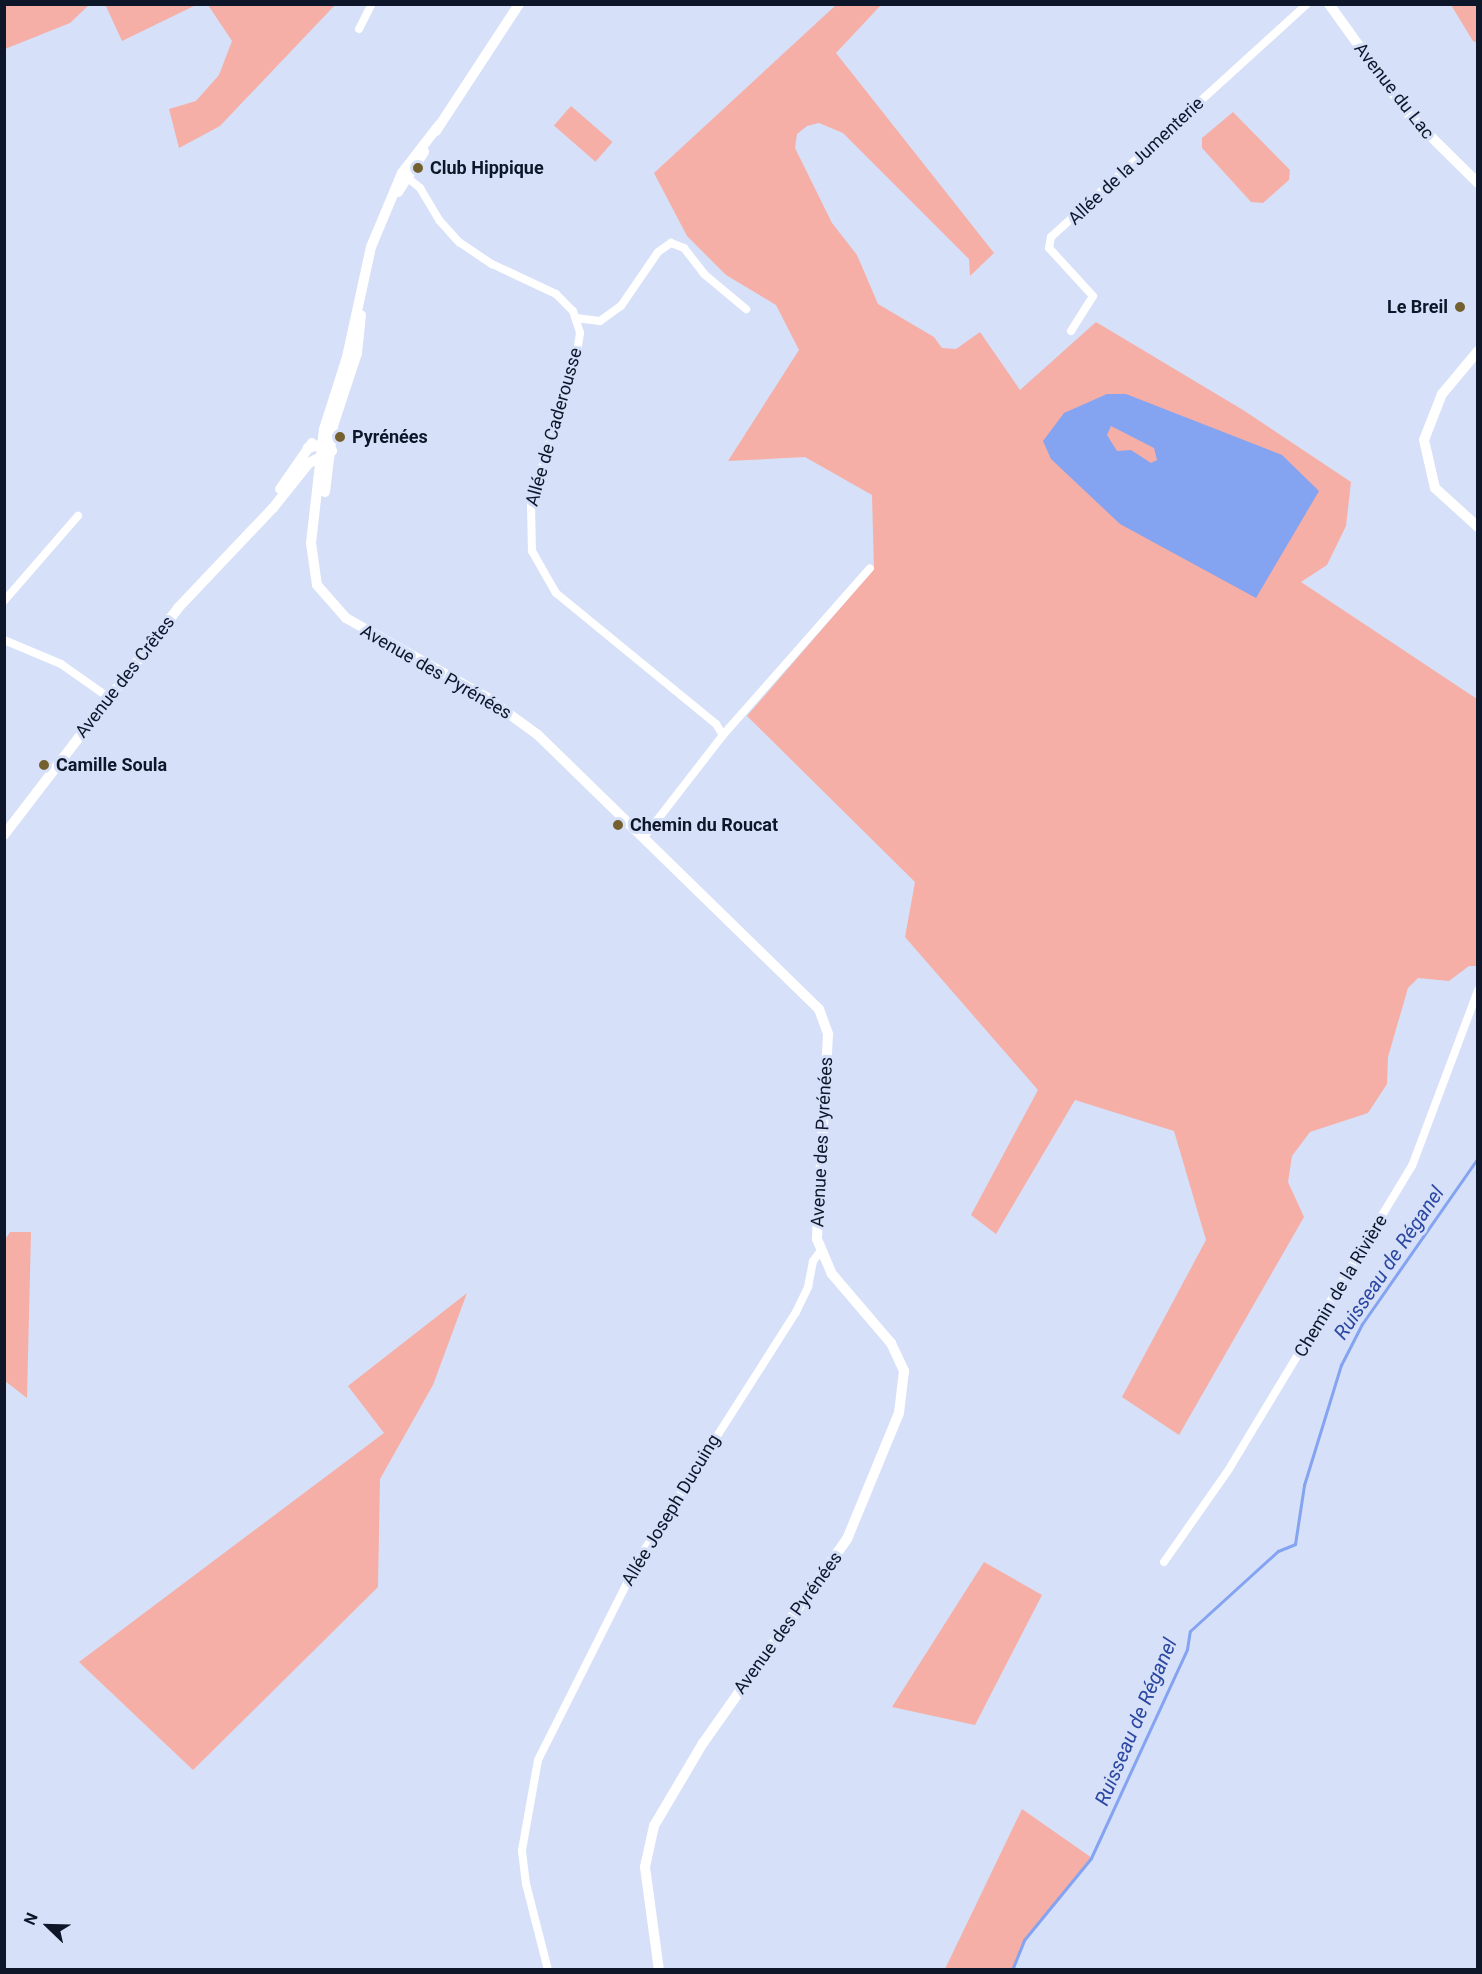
<!DOCTYPE html>
<html>
<head>
<meta charset="utf-8">
<style>
	body { margin:0 }
	#map { position:relative; width:1482px; height:1974px; overflow:hidden; background:#d6e0f8; font-family:Roboto,sans-serif }
	div>[style] { position:absolute }
	.green>* { inset:0; background:#f6afa6; transform-origin:0 0 }
	.water>* { inset:0; background:#84a3f1 }
	.stream>* { height:3px; margin:-1.5px; padding:0 1.5px; transform-origin:1.5px; border-radius:1.5px; background:#84a3f1 }
	.minor>* { height:8px; margin:-4px; padding:0 4px; transform-origin:4px; border-radius:4px; background:#fff }
	.tertiary>* { height:10px; margin:-5px; padding:0 5px; transform-origin:5px; border-radius:5px; background:#fff }
	.dots>* { width:16px; height:16px; translate:-50% -50%; box-sizing:border-box; border:3px solid #d6e0f8; border-radius:50% }
	span { translate:-50% -50%; white-space:nowrap; text-align:center; line-height:1.15; -webkit-text-stroke:6px #d6e0f8; paint-order:stroke }
	.street-label { font-size:18px; color:#0e162a }
	.poi-label { font-size:18px; color:#0e162a; font-weight:700 }
	.left { translate:0 -50%; text-align:left }
	.right { translate:-100% -50%; text-align:right }
	.water-label { font-size:20px; color:#2b47a1; font-style:italic }
	.frame { position:absolute; inset:0; border:6px solid #0e162a; pointer-events:none }
	.north { position:absolute; left:18px; top:1896px; width:60px; height:60px; -webkit-text-stroke:4px #d6e0f8; paint-order:stroke; rotate:293deg; font-size:16px; font-weight:700; line-height:24px; text-align:center; color:#0e162a }
	.north::after { content:''; display:block; margin:auto; width:21px; height:27px; background:#0e162a; clip-path:polygon(50% 0,100% 100%,50% 72%,0 100%) }
</style>
</head>
<body>
<div id="map">
	<div class="green">
		<i style="clip-path:polygon(5px 4px,89px 4px,89px 5px,70px 23px,5px 49px)"></i>
		<i style="clip-path:polygon(105px 4px,196px 4px,196px 5px,122px 41px)"></i>
		<i style="clip-path:polygon(208px 5px,335px 5px,220px 126px,179px 148px,169px 109px,196px 101px,219px 75px,232px 41px)"></i>
		<i style="clip-path:polygon(836px 5px,881px 5px,836px 53px,994px 253px,970px 276px,969px 259px,843px 133px,819px 123px,807px 126px,797px 134px,795px 148px,832px 223px,857px 255px,878px 304px,934px 337px,942px 348px,956px 349px,980px 332px,1020px 390px,1096px 322px,1243px 410px,1351px 482px,1346px 526px,1327px 565px,1301px 582px,1477px 699px,1477px 966px,1469px 966px,1449px 981px,1418px 978px,1408px 988px,1388px 1057px,1387px 1084px,1368px 1113px,1310px 1132px,1292px 1156px,1288px 1182px,1304px 1217px,1179px 1435px,1122px 1397px,1206px 1240px,1174px 1131px,1075px 1100px,996px 1234px,971px 1215px,1038px 1090px,905px 937px,915px 882px,747px 716px,874px 569px,872px 495px,805px 457px,728px 461px,799px 350px,776px 305px,726px 275px,687px 236px,654px 173px)"></i>
		<i style="clip-path:polygon(1451px 5px,1477px 5px,1477px 43px,1473px 41px)"></i>
		<i style="left:571px;top:106px;width:55px;height:26px;rotate:41deg"></i>
		<i style="clip-path:polygon(1233px 112px,1290px 170px,1289px 180px,1263px 203px,1251px 202px,1202px 148px,1202px 138px)"></i>
		<i style="clip-path:polygon(10px 1232px,31px 1232px,27px 1398px,5px 1381px,4px 1241px)"></i>
		<i style="clip-path:polygon(467px 1293px,433px 1385px,380px 1479px,378px 1587px,193px 1770px,79px 1662px,384px 1433px,348px 1386px)"></i>
		<i style="clip-path:polygon(984px 1562px,1042px 1595px,975px 1725px,892px 1707px)"></i>
		<i style="clip-path:polygon(1022px 1809px,1092px 1858px,1024px 1940px,1012px 1969px,945px 1969px)"></i>
	</div>
	<div class="water">
		<i style="clip-path:polygon(evenodd,1107px 394px,1126px 394px,1282px 455px,1319px 491px,1256px 598px,1120px 524px,1051px 459px,1043px 441px,1064px 413px,1107px 394px,1111px 426px,1154px 448px,1157px 460px,1151px 463px,1131px 450px,1117px 451px,1107px 435px,1111px 426px)"></i>
	</div>
	<div class="stream">
		<i style="left:1012px;top:1970px;width:32px;rotate:-68deg"></i>
		<i style="left:1024px;top:1940px;width:106px;rotate:-50.7deg"></i>
		<i style="left:1091px;top:1858px;width:230px;rotate:-65.3deg"></i>
		<i style="left:1187px;top:1649px;width:18px;rotate:-81deg"></i>
		<i style="left:1190px;top:1631px;width:119px;rotate:-42.3deg"></i>
		<i style="left:1278px;top:1551px;width:18px;rotate:-22deg"></i>
		<i style="left:1295px;top:1544px;width:60px;rotate:-81.3deg"></i>
		<i style="left:1304px;top:1485px;width:126px;rotate:-72.9deg"></i>
		<i style="left:1341px;top:1365px;width:46px;rotate:-62.9deg"></i>
		<i style="left:1362px;top:1324px;width:203px;rotate:-55.1deg"></i>
	</div>
	<div class="minor">
		<i style="left:359px;top:29px;width:28px;rotate:-63deg"></i>
		<i style="left:404px;top:175px;width:21px;rotate:39deg"></i>
		<i style="left:420px;top:188px;width:37px;rotate:59deg"></i>
		<i style="left:439px;top:220px;width:30px;rotate:48deg"></i>
		<i style="left:459px;top:242px;width:40px;rotate:34deg"></i>
		<i style="left:492px;top:264px;width:71px;rotate:25.1deg"></i>
		<i style="left:556px;top:294px;width:24px;rotate:45deg"></i>
		<i style="left:573px;top:311px;width:23px;rotate:72deg"></i>
		<i style="left:580px;top:333px;width:18px;rotate:99deg"></i>
		<i style="left:577px;top:351px;width:160px;rotate:106.7deg"></i>
		<i style="left:531px;top:504px;width:47px;rotate:88.8deg"></i>
		<i style="left:532px;top:551px;width:48px;rotate:60.3deg"></i>
		<i style="left:556px;top:593px;width:207px;rotate:39.3deg"></i>
		<i style="left:716px;top:724px;width:13px;rotate:58deg"></i>
		<i style="left:576px;top:318px;width:24px;rotate:7deg"></i>
		<i style="left:600px;top:321px;width:26px;rotate:-36deg"></i>
		<i style="left:621px;top:306px;width:65px;rotate:-55.6deg"></i>
		<i style="left:658px;top:252px;width:16px;rotate:-35deg"></i>
		<i style="left:671px;top:243px;width:14px;rotate:21deg"></i>
		<i style="left:684px;top:248px;width:33px;rotate:52deg"></i>
		<i style="left:704px;top:274px;width:55px;rotate:39.8deg"></i>
		<i style="left:1071px;top:331px;width:41px;rotate:-57.8deg"></i>
		<i style="left:1093px;top:296px;width:65px;rotate:-132.5deg"></i>
		<i style="left:1049px;top:248px;width:11px;rotate:-80deg"></i>
		<i style="left:1051px;top:237px;width:346px;rotate:-42.3deg"></i>
		<i style="left:4px;top:601px;width:113px;rotate:-49deg"></i>
		<i style="left:4px;top:640px;width:62px;rotate:22.8deg"></i>
		<i style="left:61px;top:664px;width:57px;rotate:35.1deg"></i>
		<i style="left:644px;top:837px;width:129px;rotate:-52.2deg"></i>
		<i style="left:723px;top:735px;width:222px;rotate:-48.6deg"></i>
		<i style="left:1164px;top:1562px;width:113px;rotate:-55deg"></i>
		<i style="left:1229px;top:1469px;width:354px;rotate:-58.9deg"></i>
		<i style="left:1412px;top:1166px;width:188px;rotate:-69.4deg"></i>
		<i style="left:548px;top:1970px;width:89px;rotate:-104.3deg"></i>
		<i style="left:526px;top:1884px;width:34px;rotate:-97deg"></i>
		<i style="left:522px;top:1850px;width:91px;rotate:-79.9deg"></i>
		<i style="left:538px;top:1760px;width:227px;rotate:-63.3deg"></i>
		<i style="left:640px;top:1557px;width:290px;rotate:-57.5deg"></i>
		<i style="left:796px;top:1312px;width:28px;rotate:-64deg"></i>
		<i style="left:808px;top:1287px;width:26px;rotate:-79deg"></i>
		<i style="left:813px;top:1261px;width:11px;rotate:-52deg"></i>
	</div>
	<div class="tertiary">
		<i style="left:1329px;top:4px;width:134px;rotate:54.4deg"></i>
		<i style="left:1407px;top:113px;width:100px;rotate:44.6deg"></i>
		<i style="left:439px;top:125px;width:61px;rotate:127.6deg"></i>
		<i style="left:402px;top:173px;width:80px;rotate:112.7deg"></i>
		<i style="left:371px;top:247px;width:113px;rotate:102.3deg"></i>
		<i style="left:347px;top:357px;width:76px;rotate:107.7deg"></i>
		<i style="left:324px;top:429px;width:115px;rotate:96.5deg"></i>
		<i style="left:311px;top:543px;width:42px;rotate:81.9deg"></i>
		<i style="left:317px;top:585px;width:44px;rotate:48.7deg"></i>
		<i style="left:346px;top:618px;width:161px;rotate:29.4deg"></i>
		<i style="left:486px;top:697px;width:64px;rotate:36.2deg"></i>
		<i style="left:538px;top:735px;width:392px;rotate:44.3deg"></i>
		<i style="left:819px;top:1009px;width:27px;rotate:70deg"></i>
		<i style="left:828px;top:1034px;width:205px;rotate:93.1deg"></i>
		<i style="left:817px;top:1239px;width:38px;rotate:67deg"></i>
		<i style="left:832px;top:1274px;width:91px;rotate:49.5deg"></i>
		<i style="left:891px;top:1343px;width:31px;rotate:65deg"></i>
		<i style="left:904px;top:1371px;width:42px;rotate:96.8deg"></i>
		<i style="left:899px;top:1413px;width:136px;rotate:112.4deg"></i>
		<i style="left:847px;top:1539px;width:250px;rotate:125.2deg"></i>
		<i style="left:703px;top:1743px;width:96px;rotate:120.6deg"></i>
		<i style="left:654px;top:1826px;width:42px;rotate:102.4deg"></i>
		<i style="left:645px;top:1867px;width:104px;rotate:82.3deg"></i>
		<i style="left:436px;top:131px;width:152px;rotate:-56.8deg"></i>
		<i style="left:398px;top:192px;width:48px;rotate:-57deg"></i>
		<i style="left:1478px;top:351px;width:56px;rotate:129.9deg"></i>
		<i style="left:1442px;top:394px;width:49px;rotate:111.4deg"></i>
		<i style="left:1424px;top:440px;width:49px;rotate:77.1deg"></i>
		<i style="left:1435px;top:488px;width:58px;rotate:42.2deg"></i>
		<i style="left:280px;top:489px;width:56px;rotate:-55.2deg"></i>
		<i style="left:325px;top:492px;width:66px;rotate:-83.1deg"></i>
		<i style="left:333px;top:426px;width:77px;rotate:-71.8deg"></i>
		<i style="left:357px;top:353px;width:38px;rotate:-84deg"></i>
		<i style="left:4px;top:835px;width:286px;rotate:-52.5deg"></i>
		<i style="left:178px;top:608px;width:138px;rotate:-46.5deg"></i>
		<i style="left:273px;top:508px;width:58px;rotate:-51.3deg"></i>
		<i style="left:309px;top:463px;width:26px;rotate:-28deg"></i>
		<i style="left:332px;top:451px;width:11px;rotate:-142deg"></i>
		<i style="left:323px;top:444px;width:16px;rotate:165deg"></i>
	</div>
	<div class="dots">
		<i style="left:418px;top:168px;background:#74602f"></i>
		<i style="left:1460px;top:307px;background:#74602f"></i>
		<i style="left:340px;top:437px;background:#74602f"></i>
		<i style="left:44px;top:765px;background:#74602f"></i>
		<i style="left:618px;top:825px;background:#74602f"></i>
	</div>
	<div class="street-label">
		<span style="left:1394px;top:91px;rotate:52deg">Avenue du Lac</span>
		<span style="left:1136px;top:161px;rotate:-43deg">Allée de la Jumenterie</span>
		<span style="left:554px;top:427px;rotate:-74deg">Allée de Caderousse</span>
		<span style="left:436px;top:672px;rotate:30deg">Avenue des Pyrénées</span>
		<span style="left:125px;top:677px;rotate:-52deg">Avenue des Crêtes</span>
		<span style="left:822px;top:1142px;rotate:-87deg">Avenue des Pyrénées</span>
		<span style="left:1341px;top:1286px;rotate:-59deg">Chemin de la Rivière</span>
		<span style="left:671px;top:1510px;rotate:-59deg">Allée Joseph Ducuing</span>
		<span style="left:788px;top:1623px;rotate:-54deg">Avenue des Pyrénées</span>
	</div>
	<div class="poi-label">
		<span class="left" style="left:430px;top:168px">Club Hippique</span>
		<span class="right" style="left:1448px;top:307px">Le Breil</span>
		<span class="left" style="left:352px;top:437px">Pyrénées</span>
		<span class="left" style="left:56px;top:765px">Camille Soula</span>
		<span class="left" style="left:630px;top:825px">Chemin du Roucat</span>
	</div>
	<div class="water-label">
		<span style="left:1389px;top:1263px;rotate:-56deg">Ruisseau de Réganel</span>
		<span style="left:1136px;top:1722px;rotate:-67deg">Ruisseau de Réganel</span>
	</div>
	<div class="frame"></div>
	<div class="north">N</div>
</div>
</body>
</html>
